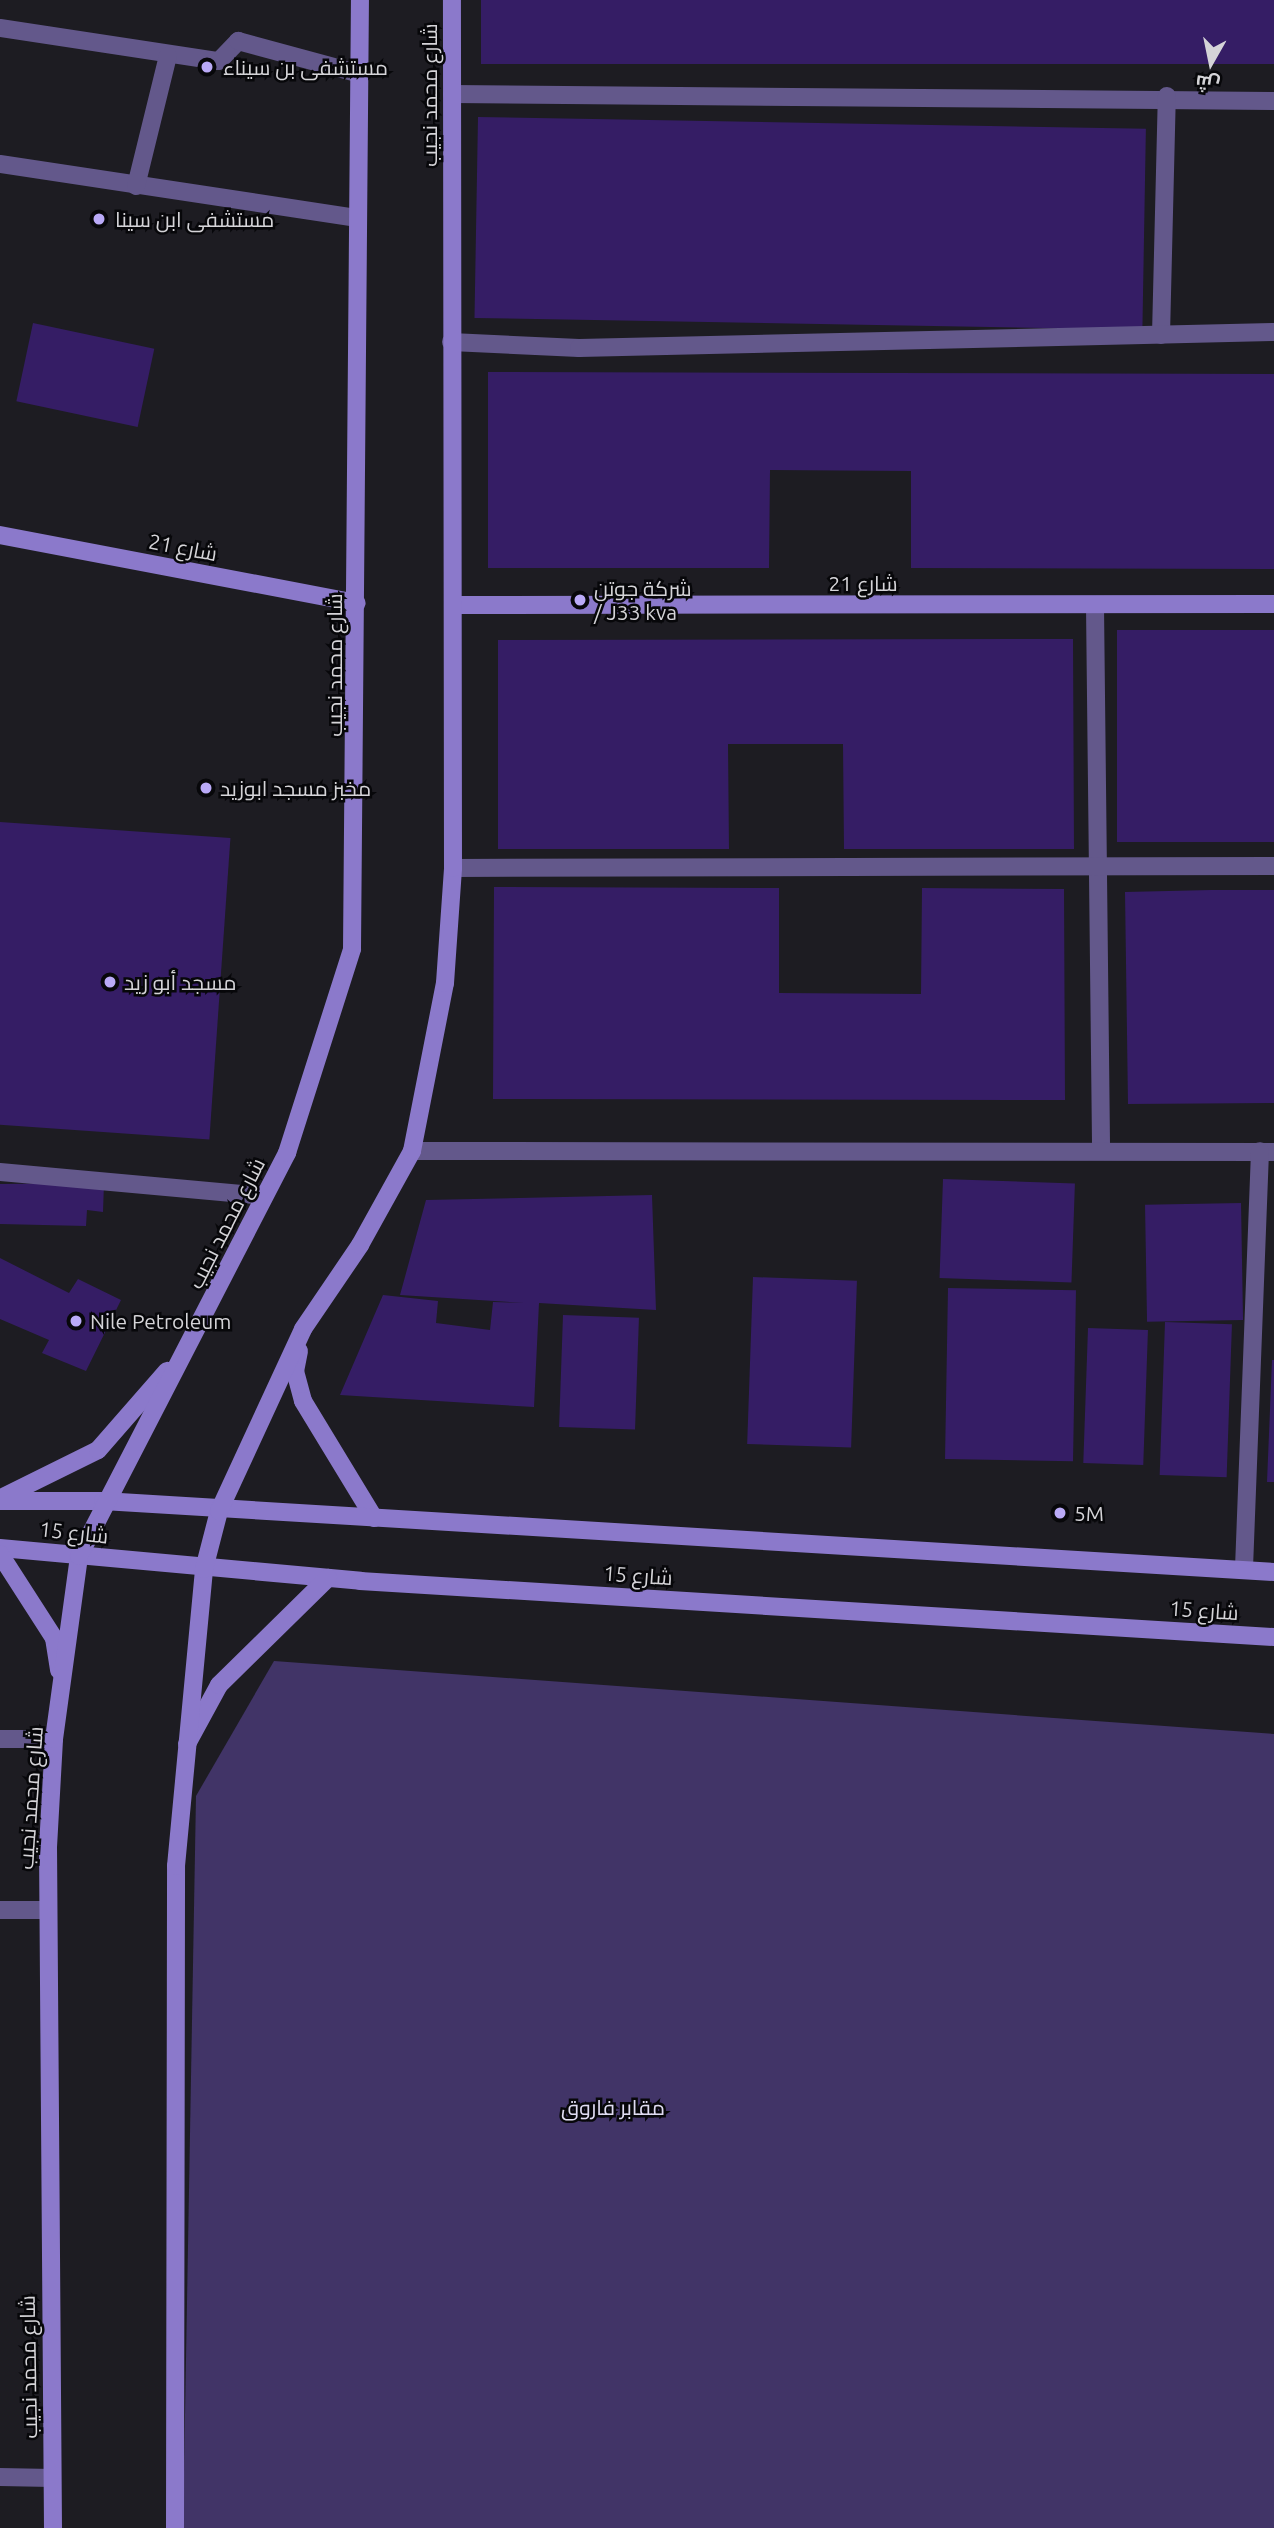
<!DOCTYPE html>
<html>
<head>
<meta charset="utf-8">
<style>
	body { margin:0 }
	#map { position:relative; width:1274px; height:2528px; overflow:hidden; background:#1d1c22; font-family:Ubuntu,Cairo,sans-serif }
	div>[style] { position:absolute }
	.green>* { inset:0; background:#413467 }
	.building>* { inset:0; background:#351d65; transform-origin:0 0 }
	.lane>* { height:18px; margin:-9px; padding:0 9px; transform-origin:9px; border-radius:9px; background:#63588b }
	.street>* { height:18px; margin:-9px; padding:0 9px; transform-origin:9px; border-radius:9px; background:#63588b }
	.secondary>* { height:18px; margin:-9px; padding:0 9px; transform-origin:9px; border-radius:9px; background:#8b79cb }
	.dots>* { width:19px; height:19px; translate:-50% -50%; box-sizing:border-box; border:4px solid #07070a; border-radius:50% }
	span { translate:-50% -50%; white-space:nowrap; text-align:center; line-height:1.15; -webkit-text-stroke:5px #07070a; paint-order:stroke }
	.poi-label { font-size:21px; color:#d5d4d8 }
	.left { translate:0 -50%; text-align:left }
	.street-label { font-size:21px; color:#d5d4d8 }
	.park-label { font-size:21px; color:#e0dcf2 }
	.north { position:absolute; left:1176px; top:28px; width:70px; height:70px; -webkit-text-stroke:5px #07070a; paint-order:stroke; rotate:189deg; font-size:19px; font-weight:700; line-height:28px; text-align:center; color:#d5d4d8 }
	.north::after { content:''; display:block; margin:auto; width:24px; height:32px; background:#d5d4d8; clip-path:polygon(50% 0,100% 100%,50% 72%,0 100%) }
</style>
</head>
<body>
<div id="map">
	<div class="green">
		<i style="clip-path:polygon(274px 1661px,1274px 1734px,1274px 2528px,183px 2528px,196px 1796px)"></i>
	</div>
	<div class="building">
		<i style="left:481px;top:0;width:793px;height:64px"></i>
		<i style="left:478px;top:117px;width:668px;height:201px;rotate:1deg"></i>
		<i style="left:33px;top:323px;width:124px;height:80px;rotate:12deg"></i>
		<i style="clip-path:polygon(488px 372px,1274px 374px,1274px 569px,911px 568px,911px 471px,770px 470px,769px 568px,488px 568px)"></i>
		<i style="left:1274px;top:630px;width:212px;height:157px;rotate:90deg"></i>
		<i style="clip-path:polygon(1073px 639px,1074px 849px,844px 849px,843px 744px,728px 744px,729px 849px,498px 849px,498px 640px)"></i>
		<i style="left:0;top:822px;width:231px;height:302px;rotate:4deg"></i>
		<i style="clip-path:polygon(494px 887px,779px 888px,779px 993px,921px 994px,922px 888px,1064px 889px,1065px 1100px,493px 1099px)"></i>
		<i style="clip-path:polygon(1211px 890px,1274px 890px,1274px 1103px,1128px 1104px,1125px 892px)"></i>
		<i style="left:943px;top:1179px;width:132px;height:99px;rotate:2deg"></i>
		<i style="clip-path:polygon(104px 1183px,103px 1212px,87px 1210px,86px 1226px,0 1224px,0 1184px)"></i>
		<i style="clip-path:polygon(652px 1195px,656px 1310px,539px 1303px,534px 1407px,340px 1395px,383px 1295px,438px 1301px,436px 1323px,490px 1330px,493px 1302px,524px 1303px,400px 1295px,426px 1200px)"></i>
		<i style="left:1241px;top:1203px;width:117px;height:96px;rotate:89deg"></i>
		<i style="clip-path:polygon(0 1258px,69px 1293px,78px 1279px,121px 1300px,86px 1371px,42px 1353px,49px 1340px,0 1319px)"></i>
		<i style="left:753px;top:1277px;width:104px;height:167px;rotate:2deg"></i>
		<i style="left:948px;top:1288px;width:128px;height:171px;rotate:1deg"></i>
		<i style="left:563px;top:1315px;width:76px;height:112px;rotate:2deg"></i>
		<i style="left:1165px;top:1322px;width:67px;height:153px;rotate:2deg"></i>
		<i style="left:1088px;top:1328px;width:60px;height:135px;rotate:2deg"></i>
		<i style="clip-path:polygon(1272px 1360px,1274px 1360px,1274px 1482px,1267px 1482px)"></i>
	</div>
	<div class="lane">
		<i style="left:0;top:28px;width:221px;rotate:8.6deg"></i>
		<i style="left:219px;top:61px;width:28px;rotate:-46deg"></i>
		<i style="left:238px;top:41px;width:126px;rotate:15.1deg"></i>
		<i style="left:0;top:164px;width:360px;rotate:8.6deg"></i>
		<i style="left:136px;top:186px;width:134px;rotate:-76.2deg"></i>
	</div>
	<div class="street">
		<i style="left:452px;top:94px;width:822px;rotate:0.49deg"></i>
		<i style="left:1161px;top:335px;width:239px;rotate:-88.6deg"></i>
		<i style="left:451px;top:342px;width:128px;rotate:2.7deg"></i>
		<i style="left:579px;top:348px;width:695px;rotate:-1.32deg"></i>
		<i style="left:1095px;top:606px;width:541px;rotate:89.36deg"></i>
		<i style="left:453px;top:868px;width:821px;rotate:-0.14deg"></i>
		<i style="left:412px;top:1151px;width:862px;rotate:0.07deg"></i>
		<i style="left:0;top:1172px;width:265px;rotate:5.2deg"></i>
		<i style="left:1244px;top:1568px;width:417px;rotate:-87.8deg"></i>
		<i style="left:0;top:1739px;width:54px"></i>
		<i style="left:0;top:1910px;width:47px"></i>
		<i style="left:0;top:2477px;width:52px;rotate:1.1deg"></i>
	</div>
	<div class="secondary">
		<i style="left:0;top:535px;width:363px;rotate:10.8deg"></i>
		<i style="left:453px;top:605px;width:821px;rotate:-0.07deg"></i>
		<i style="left:299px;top:1351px;width:20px;rotate:101deg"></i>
		<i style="left:295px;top:1371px;width:31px;rotate:75deg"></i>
		<i style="left:303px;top:1401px;width:137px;rotate:58.7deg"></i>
		<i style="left:1px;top:1498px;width:108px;rotate:-26.3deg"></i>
		<i style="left:98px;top:1450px;width:105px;rotate:-48.9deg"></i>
		<i style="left:0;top:1501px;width:103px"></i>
		<i style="left:103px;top:1501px;width:1173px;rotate:3.47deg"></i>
		<i style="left:0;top:1548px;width:362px;rotate:5.2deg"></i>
		<i style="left:360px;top:1581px;width:916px;rotate:3.51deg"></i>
		<i style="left:0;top:1554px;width:100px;rotate:57.3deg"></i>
		<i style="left:54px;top:1638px;width:33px;rotate:81deg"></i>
		<i style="left:187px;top:1744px;width:67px;rotate:-61.5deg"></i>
		<i style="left:219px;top:1685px;width:153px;rotate:-44.5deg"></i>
		<i style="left:53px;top:2528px;width:681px;rotate:-90.42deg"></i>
		<i style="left:48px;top:1847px;width:108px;rotate:-86.8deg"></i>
		<i style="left:54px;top:1739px;width:185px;rotate:-82.2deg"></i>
		<i style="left:79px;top:1556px;width:454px;rotate:-62.7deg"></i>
		<i style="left:287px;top:1153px;width:214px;rotate:-72.3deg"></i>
		<i style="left:352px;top:949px;width:949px;rotate:-89.52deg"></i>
		<i style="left:175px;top:2528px;width:662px;rotate:-89.91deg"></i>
		<i style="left:176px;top:1866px;width:298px;rotate:-84.6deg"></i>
		<i style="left:204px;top:1569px;width:60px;rotate:-75.5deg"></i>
		<i style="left:219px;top:1511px;width:200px;rotate:-65.2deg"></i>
		<i style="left:303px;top:1329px;width:102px;rotate:-55.8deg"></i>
		<i style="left:360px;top:1245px;width:107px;rotate:-61deg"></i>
		<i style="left:412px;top:1151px;width:171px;rotate:-78.9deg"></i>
		<i style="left:445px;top:983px;width:115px;rotate:-86deg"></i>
		<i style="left:453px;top:868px;width:868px;rotate:-90.07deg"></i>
	</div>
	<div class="dots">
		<i style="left:207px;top:67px;background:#baaaf7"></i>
		<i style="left:99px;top:219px;background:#baaaf7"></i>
		<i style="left:580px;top:600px;background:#baaaf7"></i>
		<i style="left:206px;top:788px;background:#baaaf7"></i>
		<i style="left:110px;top:982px;background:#baaaf7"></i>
		<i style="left:76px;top:1321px;background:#baaaf7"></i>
		<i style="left:1060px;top:1513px;background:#baaaf7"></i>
	</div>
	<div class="poi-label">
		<span class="left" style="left:223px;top:67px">مستشفى بن سيناء</span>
		<span class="left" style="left:115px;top:219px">مستشفى ابن سينا</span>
		<span class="left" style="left:594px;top:600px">شركة جوتن<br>/ J33 kva</span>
		<span class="left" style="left:220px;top:788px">مخبز مسجد ابوزيد</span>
		<span class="left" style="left:124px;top:982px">مسجد أبو زيد</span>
		<span class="left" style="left:90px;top:1321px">Nile Petroleum</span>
		<span class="left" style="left:1074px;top:1513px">5M</span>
	</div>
	<div class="street-label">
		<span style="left:429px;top:95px;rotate:-90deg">شارع محمد نجيب</span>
		<span style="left:183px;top:547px;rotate:11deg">شارع 21</span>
		<span style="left:863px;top:583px">شارع 21</span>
		<span style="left:334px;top:665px;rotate:-90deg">شارع محمد نجيب</span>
		<span style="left:226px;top:1223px;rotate:-63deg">شارع محمد نجيب</span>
		<span style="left:74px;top:1532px;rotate:6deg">شارع 15</span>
		<span style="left:638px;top:1575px;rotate:4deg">شارع 15</span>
		<span style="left:1204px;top:1610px;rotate:4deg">شارع 15</span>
		<span style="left:30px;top:1798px;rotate:-86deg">شارع محمد نجيب</span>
		<span style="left:28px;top:2367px;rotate:-91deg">شارع محمد نجيب</span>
	</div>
	<div class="park-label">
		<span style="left:613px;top:2107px">مقابر فاروق</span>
	</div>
	<div class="north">ش</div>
</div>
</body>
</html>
